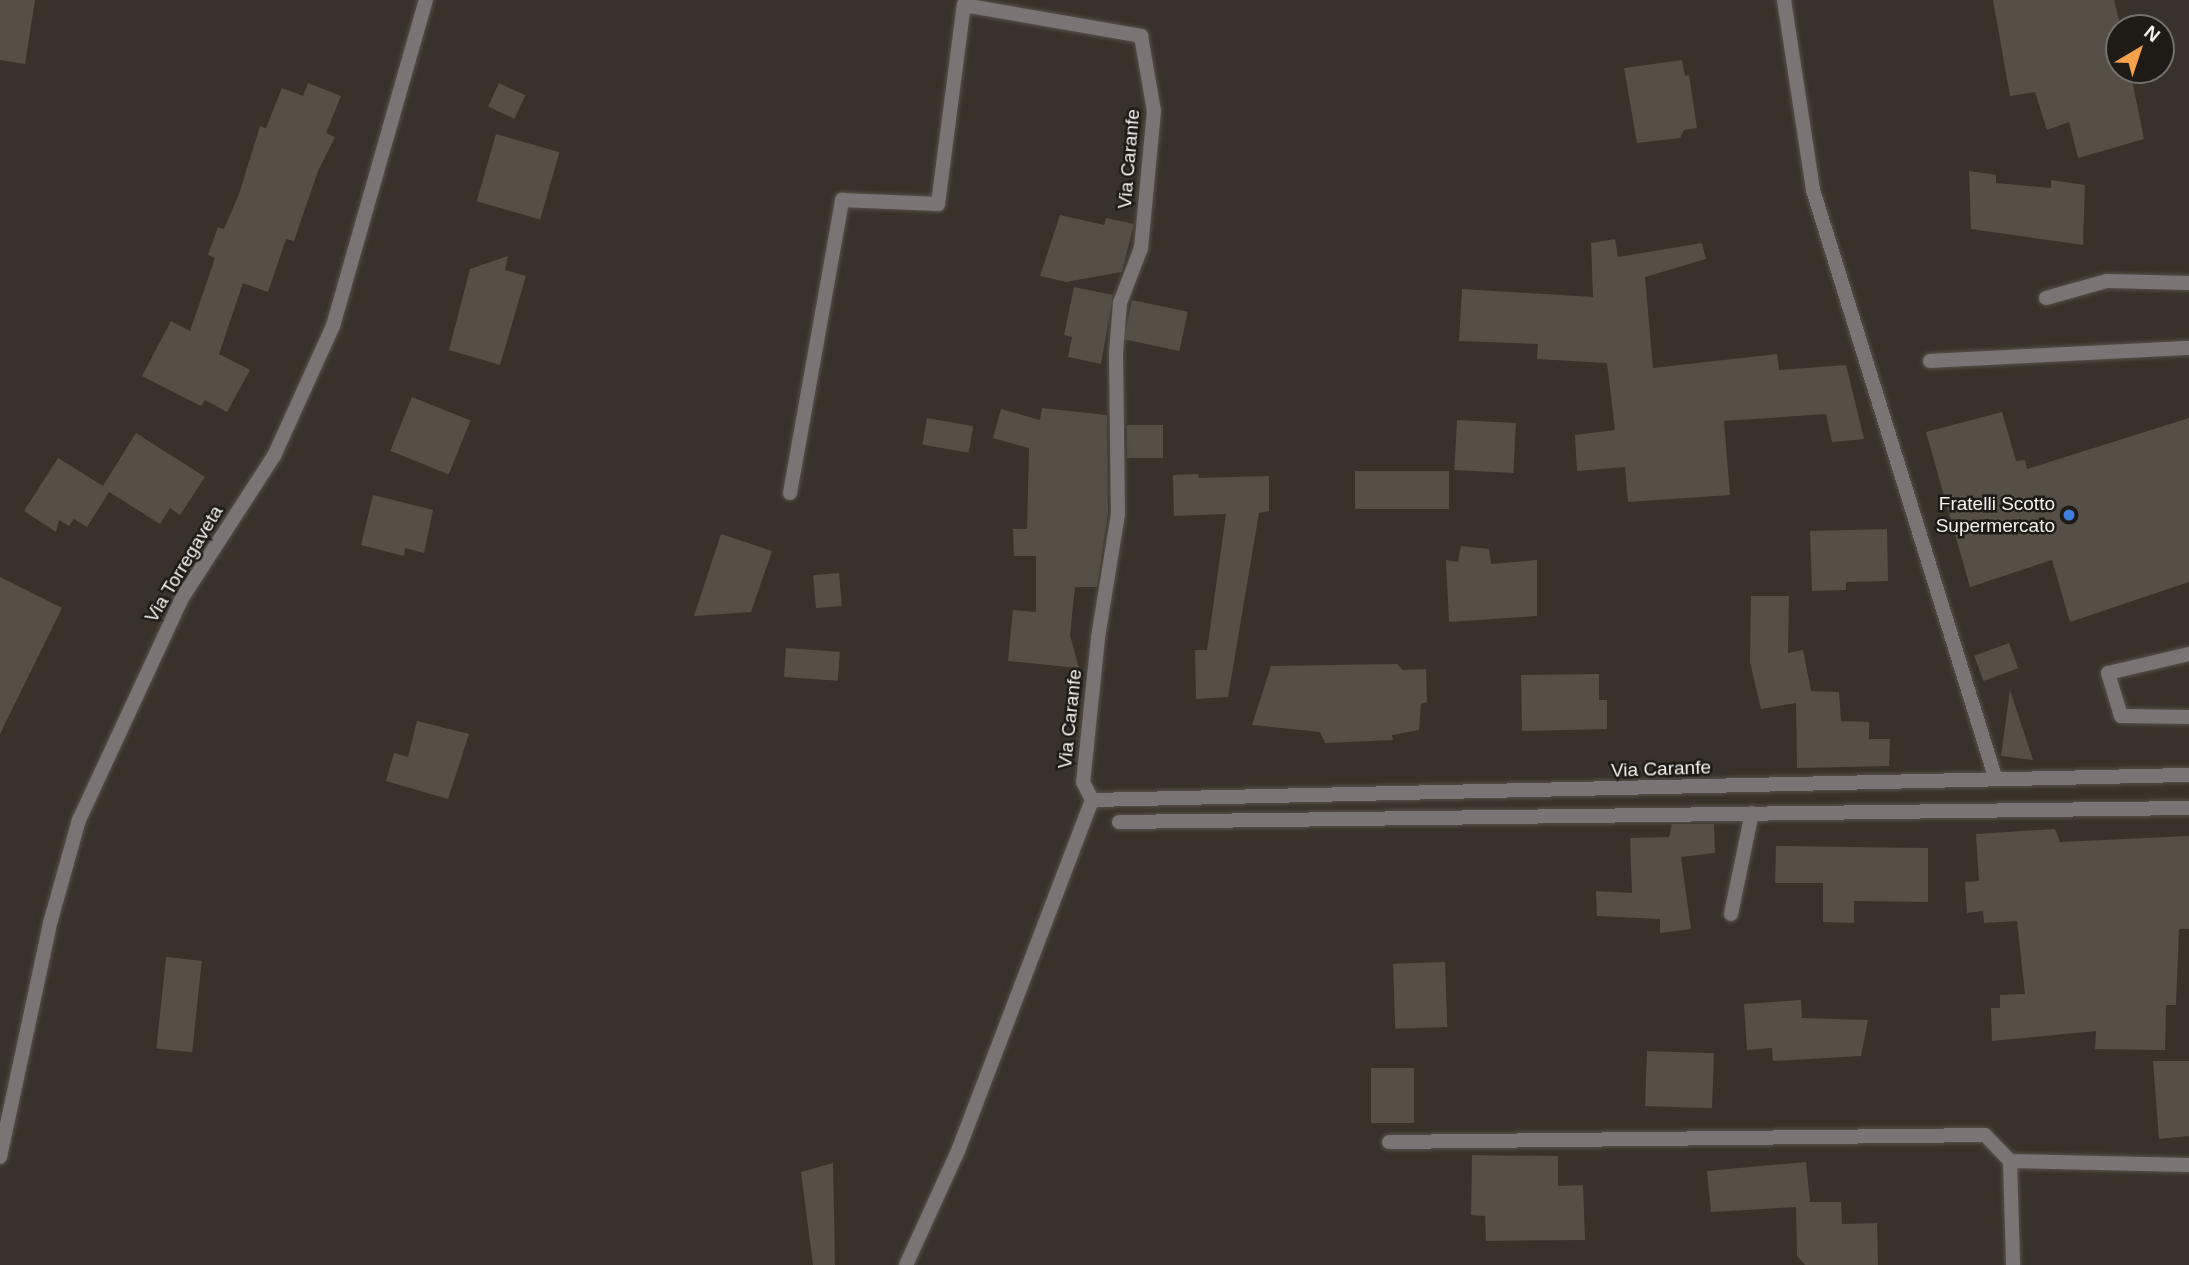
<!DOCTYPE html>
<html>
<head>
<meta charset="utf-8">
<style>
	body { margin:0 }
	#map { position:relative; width:2189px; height:1265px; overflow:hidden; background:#39322a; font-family:Helvetica,sans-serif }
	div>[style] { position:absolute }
	.building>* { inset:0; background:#564f46; transform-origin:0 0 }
	.roads { filter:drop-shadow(0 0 2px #575049) drop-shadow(0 0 2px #575049) }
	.service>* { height:14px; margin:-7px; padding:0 7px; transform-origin:7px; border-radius:7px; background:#7b7475 }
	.minor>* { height:14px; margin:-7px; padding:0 7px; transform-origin:7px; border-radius:7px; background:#7b7475 }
	.tertiary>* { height:14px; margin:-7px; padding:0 7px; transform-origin:7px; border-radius:7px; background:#7b7475 }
	.dots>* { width:19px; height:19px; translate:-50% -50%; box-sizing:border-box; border:4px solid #1e1b17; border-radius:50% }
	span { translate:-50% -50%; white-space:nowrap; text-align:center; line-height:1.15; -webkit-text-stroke:5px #1e1b17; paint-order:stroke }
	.street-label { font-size:19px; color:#f4f0ea }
	.poi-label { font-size:19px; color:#f4f0ea }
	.right { translate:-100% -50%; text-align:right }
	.north { position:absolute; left:2105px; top:14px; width:70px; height:70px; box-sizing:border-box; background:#1e1b17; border:2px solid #74706b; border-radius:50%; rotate:39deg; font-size:19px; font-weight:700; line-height:28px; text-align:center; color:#f4f0ea }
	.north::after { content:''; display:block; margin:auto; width:24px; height:32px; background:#f8a04b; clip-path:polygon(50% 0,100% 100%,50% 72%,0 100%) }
</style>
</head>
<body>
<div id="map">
	<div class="building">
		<i style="clip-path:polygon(0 0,35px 0,25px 64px,0 60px)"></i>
		<i style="clip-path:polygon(1993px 0,2114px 0,2121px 28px,2119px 70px,2130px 70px,2144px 139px,2078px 158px,2069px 122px,2047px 130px,2035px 92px,2010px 96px)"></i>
		<i style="clip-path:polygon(1682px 60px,1685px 76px,1689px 75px,1697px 128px,1684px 130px,1680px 138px,1637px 143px,1624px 68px)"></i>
		<i style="clip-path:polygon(308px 83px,341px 96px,326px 133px,335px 137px,318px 171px,294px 241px,286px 239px,268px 292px,243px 283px,219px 354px,250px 370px,227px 412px,205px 400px,201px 406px,142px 376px,171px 321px,190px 331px,215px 258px,208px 255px,218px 227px,224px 229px,239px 194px,260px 126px,266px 128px,282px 88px,303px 96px)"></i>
		<i style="left:499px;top:83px;width:29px;height:26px;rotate:25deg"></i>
		<i style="left:496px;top:134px;width:66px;height:70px;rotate:16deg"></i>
		<i style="clip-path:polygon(1969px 171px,1996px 175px,1996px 183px,2051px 188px,2051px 180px,2085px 185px,2083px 245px,1971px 229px)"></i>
		<i style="clip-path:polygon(1060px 215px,1104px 225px,1106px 218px,1134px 224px,1122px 272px,1066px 282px,1040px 276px)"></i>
		<i style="clip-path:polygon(1615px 239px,1618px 257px,1702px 243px,1706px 259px,1645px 277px,1653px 368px,1777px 354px,1779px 370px,1846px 365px,1864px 439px,1832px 442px,1826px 414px,1724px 421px,1730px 495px,1628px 502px,1625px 467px,1577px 471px,1575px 435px,1615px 430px,1607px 363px,1537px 359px,1538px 344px,1459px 341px,1462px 289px,1593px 297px,1591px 243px)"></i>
		<i style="clip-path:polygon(508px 256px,505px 270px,526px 276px,500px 365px,449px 350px,470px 269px)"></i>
		<i style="clip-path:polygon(1074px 287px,1113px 295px,1101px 364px,1068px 357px,1072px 337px,1064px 335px)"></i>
		<i style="left:1132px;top:300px;width:57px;height:40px;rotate:12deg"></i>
		<i style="left:412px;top:397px;width:63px;height:58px;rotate:22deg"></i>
		<i style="clip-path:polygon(1042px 408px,1107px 415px,1108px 513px,1097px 587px,1075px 587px,1070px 635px,1079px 668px,1008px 661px,1013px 610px,1036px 612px,1036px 556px,1014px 556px,1013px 529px,1027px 529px,1029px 448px,993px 438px,1001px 409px,1040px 420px)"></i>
		<i style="clip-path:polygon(2002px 412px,2016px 461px,2025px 460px,2027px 469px,2189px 418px,2189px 582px,2070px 622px,2052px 560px,1970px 587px,1926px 432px)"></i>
		<i style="left:927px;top:418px;width:47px;height:27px;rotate:10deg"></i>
		<i style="left:1457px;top:420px;width:59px;height:50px;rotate:3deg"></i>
		<i style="left:1127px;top:425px;width:36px;height:33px"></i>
		<i style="clip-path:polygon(136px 433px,205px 477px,180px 515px,170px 508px,160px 524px,109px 492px,87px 527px,74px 519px,69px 526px,59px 520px,56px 532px,24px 511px,58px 458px,103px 486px)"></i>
		<i style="left:1449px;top:471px;width:38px;height:94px;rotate:90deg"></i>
		<i style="clip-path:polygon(1198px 474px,1199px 478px,1269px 476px,1269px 511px,1259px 513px,1228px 697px,1196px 699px,1195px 650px,1207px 650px,1226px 514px,1174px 516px,1173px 475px)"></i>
		<i style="clip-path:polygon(373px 495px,433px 510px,424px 553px,405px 548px,404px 556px,361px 545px)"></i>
		<i style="clip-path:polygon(1887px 529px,1888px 581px,1846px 582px,1846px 590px,1812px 591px,1810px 531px)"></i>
		<i style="clip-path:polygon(721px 534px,772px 551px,751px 612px,694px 616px)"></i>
		<i style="clip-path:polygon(1461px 546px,1489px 549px,1491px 564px,1537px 560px,1537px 616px,1449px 622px,1446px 560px,1458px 562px)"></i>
		<i style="left:839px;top:573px;width:33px;height:26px;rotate:85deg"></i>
		<i style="clip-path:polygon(0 577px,62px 608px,0 734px)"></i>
		<i style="clip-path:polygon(1751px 596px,1789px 596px,1788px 653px,1803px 650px,1811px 691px,1839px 692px,1841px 721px,1869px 722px,1869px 739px,1890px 739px,1889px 766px,1797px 768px,1796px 703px,1761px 709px,1750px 662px)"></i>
		<i style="left:2009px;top:643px;width:27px;height:37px;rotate:70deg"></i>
		<i style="left:786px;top:648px;width:54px;height:29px;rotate:4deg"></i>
		<i style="clip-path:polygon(1397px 664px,1403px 670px,1426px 669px,1427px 702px,1421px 704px,1419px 730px,1392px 735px,1393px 740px,1325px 743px,1320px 732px,1252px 725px,1271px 666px)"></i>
		<i style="clip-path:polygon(1599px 674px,1599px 700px,1607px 700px,1607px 729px,1522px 731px,1521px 675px)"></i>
		<i style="clip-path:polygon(2010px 690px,2033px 760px,2001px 756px)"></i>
		<i style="clip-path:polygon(417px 721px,469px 734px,448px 799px,386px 781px,394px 753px,408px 757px)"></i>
		<i style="clip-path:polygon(1672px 824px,1714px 824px,1715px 853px,1681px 857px,1691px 929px,1660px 933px,1660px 919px,1597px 916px,1596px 891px,1632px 893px,1630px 838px,1669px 837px)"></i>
		<i style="clip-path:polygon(2055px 829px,2060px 842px,2189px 836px,2189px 929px,2179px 929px,2176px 1005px,2166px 1005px,2165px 1050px,2095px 1049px,2096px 1031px,1992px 1041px,1991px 1008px,2000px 1008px,2000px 995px,2025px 994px,2017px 921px,1984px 923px,1983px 911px,1967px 913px,1965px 882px,1979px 881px,1976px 834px)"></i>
		<i style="clip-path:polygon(1776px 846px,1928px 848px,1928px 902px,1854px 901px,1854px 923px,1823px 922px,1823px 883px,1775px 883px)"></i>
		<i style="left:166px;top:957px;width:36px;height:92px;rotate:6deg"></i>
		<i style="left:1445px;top:962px;width:65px;height:52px;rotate:88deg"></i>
		<i style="clip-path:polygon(1801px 1000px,1802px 1018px,1868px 1020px,1861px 1056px,1773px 1061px,1772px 1048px,1747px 1050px,1744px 1004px)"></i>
		<i style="left:1647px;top:1051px;width:67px;height:55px;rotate:2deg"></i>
		<i style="clip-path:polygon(2153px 1061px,2189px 1061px,2189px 1136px,2159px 1139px)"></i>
		<i style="left:1371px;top:1068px;width:43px;height:55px"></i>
		<i style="clip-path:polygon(1472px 1155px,1558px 1156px,1558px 1186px,1583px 1185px,1585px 1240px,1486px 1241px,1485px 1216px,1471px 1215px)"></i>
		<i style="clip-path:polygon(1806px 1162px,1810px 1202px,1841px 1202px,1842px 1224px,1877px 1223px,1878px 1265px,1805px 1265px,1797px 1256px,1796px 1207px,1711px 1212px,1707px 1171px)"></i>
		<i style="clip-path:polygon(833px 1163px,835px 1265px,813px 1265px,801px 1172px)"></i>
	</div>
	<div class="roads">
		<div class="service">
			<i style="left:2046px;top:298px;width:63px;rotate:-15.6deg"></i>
			<i style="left:2107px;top:281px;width:82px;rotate:1.4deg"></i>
			<i style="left:1930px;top:361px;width:259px;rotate:-2.9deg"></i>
			<i style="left:2189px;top:654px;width:83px;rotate:166.8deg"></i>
			<i style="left:2108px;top:673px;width:45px;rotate:73.2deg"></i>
			<i style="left:2121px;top:716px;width:68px;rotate:0.8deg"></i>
			<i style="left:1731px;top:914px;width:103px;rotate:-78.3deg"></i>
		</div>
		<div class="minor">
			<i style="left:1784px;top:0;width:192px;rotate:81.3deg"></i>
			<i style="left:1813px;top:190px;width:615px;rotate:72.77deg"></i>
			<i style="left:790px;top:493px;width:298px;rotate:-79.9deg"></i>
			<i style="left:842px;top:200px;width:96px;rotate:2.4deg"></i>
			<i style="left:938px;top:204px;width:201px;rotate:-82.6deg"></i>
			<i style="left:964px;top:5px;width:180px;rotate:9.9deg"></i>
			<i style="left:1141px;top:36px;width:76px;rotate:80.2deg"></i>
			<i style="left:1154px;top:111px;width:138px;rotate:95.4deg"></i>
			<i style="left:1141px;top:248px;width:59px;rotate:110.9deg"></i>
			<i style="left:1120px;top:303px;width:50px;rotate:94.6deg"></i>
			<i style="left:1116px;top:353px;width:161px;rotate:89.3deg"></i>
			<i style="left:1118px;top:514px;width:126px;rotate:99.2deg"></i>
			<i style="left:1098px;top:638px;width:145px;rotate:95.9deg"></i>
			<i style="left:1083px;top:782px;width:20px;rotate:63deg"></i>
			<i style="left:1119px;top:822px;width:1070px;rotate:-0.75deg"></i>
			<i style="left:1389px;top:1142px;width:596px;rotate:-0.67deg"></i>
			<i style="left:1985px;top:1135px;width:36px;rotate:46deg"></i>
			<i style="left:2010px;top:1161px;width:179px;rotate:1.3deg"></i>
			<i style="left:2010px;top:1161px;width:104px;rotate:88.3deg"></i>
			<i style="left:906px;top:1265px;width:125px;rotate:-65.5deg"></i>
			<i style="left:958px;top:1151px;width:376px;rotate:-69.1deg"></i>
			<i style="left:1092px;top:800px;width:1097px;rotate:-1.31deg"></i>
		</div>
		<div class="tertiary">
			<i style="left:0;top:1157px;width:242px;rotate:-77.9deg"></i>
			<i style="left:51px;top:920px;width:104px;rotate:-74.4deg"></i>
			<i style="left:79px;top:820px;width:245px;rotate:-65.1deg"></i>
			<i style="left:182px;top:598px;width:169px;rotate:-57.1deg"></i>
			<i style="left:274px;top:456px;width:143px;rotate:-65.6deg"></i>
			<i style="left:333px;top:326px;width:339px;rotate:-74.1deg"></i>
		</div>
	</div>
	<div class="dots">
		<i style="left:2069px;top:515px;background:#3f7fe0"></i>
	</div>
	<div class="street-label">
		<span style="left:1129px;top:159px;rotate:-85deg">Via Caranfe</span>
		<span style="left:184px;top:564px;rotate:-59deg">Via Torregaveta</span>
		<span style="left:1070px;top:719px;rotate:-84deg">Via Caranfe</span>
		<span style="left:1661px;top:769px;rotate:-2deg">Via Caranfe</span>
	</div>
	<div class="poi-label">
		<span class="right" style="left:2055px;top:515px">Fratelli Scotto<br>Supermercato</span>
	</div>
	<div class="north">N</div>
</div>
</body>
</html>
